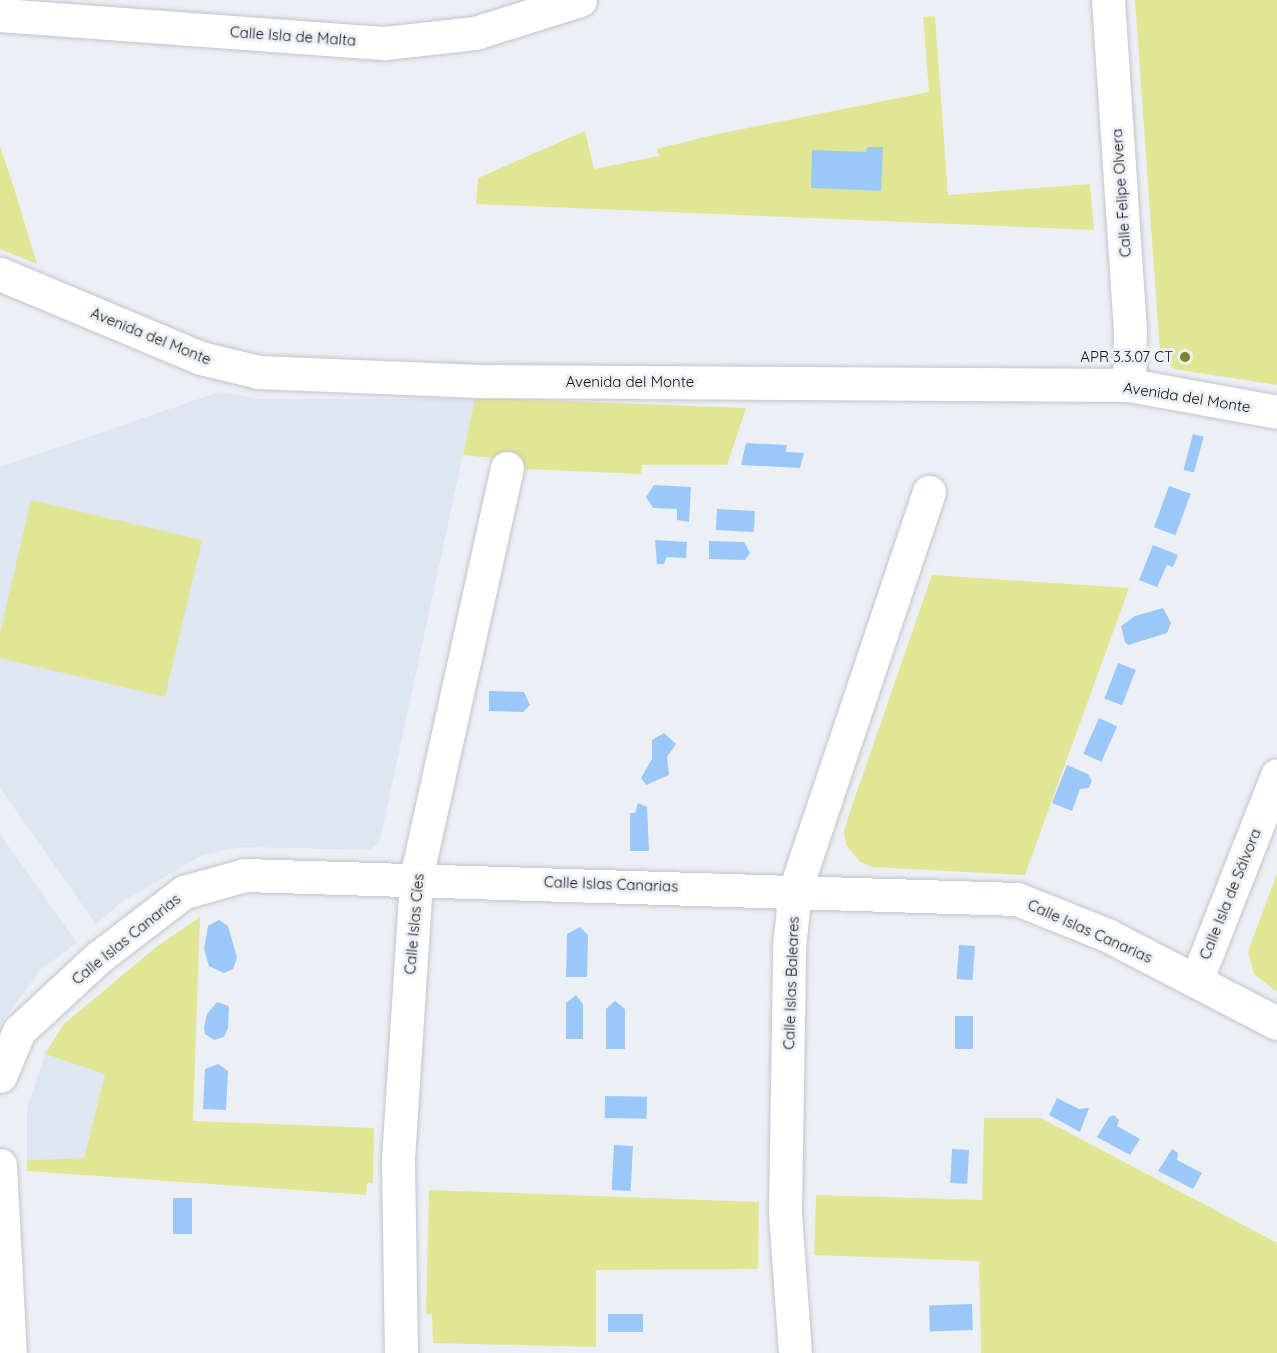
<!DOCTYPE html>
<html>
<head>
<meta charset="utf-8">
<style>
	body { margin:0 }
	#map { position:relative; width:1277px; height:1353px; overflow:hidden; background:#ecf0f5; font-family:Quicksand,sans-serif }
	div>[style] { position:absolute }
	.built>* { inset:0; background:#dde6f1 }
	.green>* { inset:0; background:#e1e695 }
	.water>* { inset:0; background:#9ac8f8; transform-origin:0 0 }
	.roads { filter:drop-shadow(0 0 2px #c1c5c9) drop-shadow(0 0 2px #c1c5c9) }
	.minor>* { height:33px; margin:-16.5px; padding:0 16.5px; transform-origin:16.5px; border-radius:16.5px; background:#fff }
	.dots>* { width:16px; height:16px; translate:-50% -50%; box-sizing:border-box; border:3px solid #ecf0f5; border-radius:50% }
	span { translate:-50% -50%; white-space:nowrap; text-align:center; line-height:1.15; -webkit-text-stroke:6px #ecf0f5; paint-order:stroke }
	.street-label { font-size:15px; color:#111314 }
	.poi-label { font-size:15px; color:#111314 }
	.right { translate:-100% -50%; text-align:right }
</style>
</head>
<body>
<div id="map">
	<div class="built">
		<i style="clip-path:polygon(219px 392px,262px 399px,475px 399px,380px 840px,370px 850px,241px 847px,202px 855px,122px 902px,96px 924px,0 788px,0 467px)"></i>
		<i style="clip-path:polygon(0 834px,77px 943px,41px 969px,0 1025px)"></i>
		<i style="clip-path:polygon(45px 1054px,105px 1073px,84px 1158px,27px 1160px,27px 1108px)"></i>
	</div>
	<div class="green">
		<i style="clip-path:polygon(1135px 0,1277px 0,1277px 385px,1174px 369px,1160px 354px)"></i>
		<i style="clip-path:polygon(935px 16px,948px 195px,1090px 184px,1094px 230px,476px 204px,478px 178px,585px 131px,594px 169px,659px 156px,657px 149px,713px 135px,929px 92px,923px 17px)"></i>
		<i style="clip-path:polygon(0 147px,13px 185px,37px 264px,0 249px)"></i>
		<i style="clip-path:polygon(475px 399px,508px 399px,746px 408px,727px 465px,642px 465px,641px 474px,524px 469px,512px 460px,463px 455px)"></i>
		<i style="clip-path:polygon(31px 500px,202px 540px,165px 697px,0 658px,0 633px)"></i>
		<i style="clip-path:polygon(932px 575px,1129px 588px,1025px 875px,872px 867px,859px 861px,846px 845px,844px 831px,852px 806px)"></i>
		<i style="clip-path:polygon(1277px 873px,1277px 992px,1254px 974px,1248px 952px)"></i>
		<i style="clip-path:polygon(200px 917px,193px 1121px,374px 1128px,373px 1183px,367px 1183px,366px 1195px,27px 1171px,27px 1160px,84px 1158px,105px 1074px,45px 1054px,64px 1024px,155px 948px)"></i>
		<i style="clip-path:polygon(984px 1118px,1041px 1118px,1277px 1243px,1277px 1353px,981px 1353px,979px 1261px,814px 1255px,816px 1195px,982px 1200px)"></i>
		<i style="clip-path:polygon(429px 1190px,759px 1202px,758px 1269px,596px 1270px,596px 1347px,433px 1343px,432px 1314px,426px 1314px)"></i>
	</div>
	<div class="water">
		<i style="clip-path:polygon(867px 147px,883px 147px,881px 191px,811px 188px,812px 150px,866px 152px)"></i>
		<i style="left:1193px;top:434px;width:11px;height:37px;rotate:15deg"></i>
		<i style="clip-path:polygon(746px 443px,787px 445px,786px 452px,804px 453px,800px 468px,741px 465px)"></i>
		<i style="clip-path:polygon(654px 485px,691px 487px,689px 522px,677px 520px,677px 509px,653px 508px,646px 497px)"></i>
		<i style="left:1169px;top:486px;width:23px;height:44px;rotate:20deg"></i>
		<i style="left:717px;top:509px;width:38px;height:21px;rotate:3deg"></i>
		<i style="clip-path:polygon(655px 540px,687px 542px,686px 558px,667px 557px,664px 564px,657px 564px)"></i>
		<i style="clip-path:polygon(709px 541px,744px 542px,750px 553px,745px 560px,709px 559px)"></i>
		<i style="clip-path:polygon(1153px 545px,1178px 555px,1173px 567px,1167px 565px,1157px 587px,1139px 580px)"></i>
		<i style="clip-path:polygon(1163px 608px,1171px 623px,1167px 633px,1128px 645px,1125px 642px,1121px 626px,1135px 616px)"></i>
		<i style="left:1118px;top:663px;width:19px;height:38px;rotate:21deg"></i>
		<i style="clip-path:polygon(489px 691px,524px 692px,530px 705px,523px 712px,489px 711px)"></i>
		<i style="left:1099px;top:718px;width:20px;height:39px;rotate:24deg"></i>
		<i style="clip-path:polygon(664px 733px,676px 744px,667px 757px,669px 775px,646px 785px,641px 778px,652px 759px,652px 740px)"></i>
		<i style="clip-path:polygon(1067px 765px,1088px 774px,1092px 781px,1089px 788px,1080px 789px,1072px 811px,1052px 803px)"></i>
		<i style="clip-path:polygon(638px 803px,647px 807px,649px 851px,630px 851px,630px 813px,635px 813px)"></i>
		<i style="clip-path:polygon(219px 920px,228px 926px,237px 958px,233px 969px,224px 973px,209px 966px,204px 949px,208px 926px)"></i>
		<i style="clip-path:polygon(580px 927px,588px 935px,587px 977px,566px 977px,567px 934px)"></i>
		<i style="left:959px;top:945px;width:16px;height:34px;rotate:4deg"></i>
		<i style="clip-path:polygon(576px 995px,583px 1004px,583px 1039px,566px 1039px,566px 1003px)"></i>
		<i style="clip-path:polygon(615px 1001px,625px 1009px,625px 1049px,606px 1049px,606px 1009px)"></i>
		<i style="clip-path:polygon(217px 1002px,229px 1006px,228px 1028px,224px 1037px,214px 1040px,205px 1034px,204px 1028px,207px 1014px)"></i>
		<i style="left:955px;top:1016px;width:18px;height:33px"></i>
		<i style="clip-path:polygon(218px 1064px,228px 1071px,226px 1110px,203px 1109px,205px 1069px)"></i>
		<i style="left:605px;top:1096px;width:42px;height:22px;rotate:1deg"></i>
		<i style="clip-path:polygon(1057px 1098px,1079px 1109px,1089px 1108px,1080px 1132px,1049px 1115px)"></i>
		<i style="clip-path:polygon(1114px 1115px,1119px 1120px,1117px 1126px,1140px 1139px,1130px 1155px,1097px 1137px,1109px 1117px)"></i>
		<i style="left:614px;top:1145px;width:19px;height:45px;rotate:3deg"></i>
		<i style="left:952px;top:1149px;width:17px;height:34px;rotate:3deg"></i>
		<i style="clip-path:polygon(1172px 1149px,1178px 1153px,1177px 1160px,1202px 1173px,1193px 1189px,1158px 1171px)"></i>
		<i style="left:173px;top:1198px;width:19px;height:36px"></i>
		<i style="left:972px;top:1304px;width:26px;height:43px;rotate:88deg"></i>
		<i style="left:608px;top:1314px;width:35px;height:18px"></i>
	</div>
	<div class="roads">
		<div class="minor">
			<i style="left:1108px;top:0;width:331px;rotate:86.2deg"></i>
			<i style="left:1130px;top:330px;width:55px;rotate:91deg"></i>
			<i style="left:0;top:15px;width:386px;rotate:4.2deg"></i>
			<i style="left:385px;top:43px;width:91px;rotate:-6.3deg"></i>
			<i style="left:475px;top:33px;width:110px;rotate:-17.4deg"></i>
			<i style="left:0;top:274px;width:218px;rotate:22.7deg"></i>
			<i style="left:201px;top:358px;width:59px;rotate:13.8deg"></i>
			<i style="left:258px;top:372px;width:228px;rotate:2.3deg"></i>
			<i style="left:486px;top:381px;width:643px;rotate:0.36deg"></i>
			<i style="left:1129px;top:385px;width:150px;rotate:10.3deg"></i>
			<i style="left:1196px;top:981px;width:221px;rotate:-68.5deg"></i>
			<i style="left:0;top:1076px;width:49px;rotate:-67.1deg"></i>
			<i style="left:19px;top:1031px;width:109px;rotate:-42.8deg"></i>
			<i style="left:99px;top:957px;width:107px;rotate:-37.4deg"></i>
			<i style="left:184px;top:892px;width:63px;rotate:-15.6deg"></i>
			<i style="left:245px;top:875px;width:772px;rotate:1.78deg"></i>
			<i style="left:1017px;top:899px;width:97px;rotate:21.8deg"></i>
			<i style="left:1107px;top:935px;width:191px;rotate:27.4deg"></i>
			<i style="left:0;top:1165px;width:188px;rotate:87deg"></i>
			<i style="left:401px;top:1353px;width:194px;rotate:-90.9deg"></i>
			<i style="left:398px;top:1159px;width:282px;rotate:-86.3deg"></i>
			<i style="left:416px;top:878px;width:420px;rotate:-77.5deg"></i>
			<i style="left:795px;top:1353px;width:140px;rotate:-94.1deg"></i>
			<i style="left:785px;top:1213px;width:266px;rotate:-89.1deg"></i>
			<i style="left:789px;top:947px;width:57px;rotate:-84deg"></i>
			<i style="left:795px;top:890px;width:420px;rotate:-71.4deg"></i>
		</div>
	</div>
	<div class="dots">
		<i style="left:1185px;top:357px;background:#7f822c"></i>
	</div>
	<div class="street-label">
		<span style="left:293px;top:36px;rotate:4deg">Calle Isla de Malta</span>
		<span style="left:1121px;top:193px;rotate:-94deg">Calle Felipe Olvera</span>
		<span style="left:151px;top:336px;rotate:22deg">Avenida del Monte</span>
		<span style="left:630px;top:382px">Avenida del Monte</span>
		<span style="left:1187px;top:397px;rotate:9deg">Avenida del Monte</span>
		<span style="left:611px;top:884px;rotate:2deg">Calle Islas Canarias</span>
		<span style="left:1230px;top:894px;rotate:-68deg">Calle Isla de Sálvora</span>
		<span style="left:414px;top:924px;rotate:-85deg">Calle Islas Cíes</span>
		<span style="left:1090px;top:931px;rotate:24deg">Calle Islas Canarias</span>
		<span style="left:126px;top:939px;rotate:-39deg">Calle Islas Canarias</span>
		<span style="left:791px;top:983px;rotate:-88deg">Calle Islas Baleares</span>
	</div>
	<div class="poi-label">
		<span class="right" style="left:1173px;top:357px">APR 3.3.07 CT</span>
	</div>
</div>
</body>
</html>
